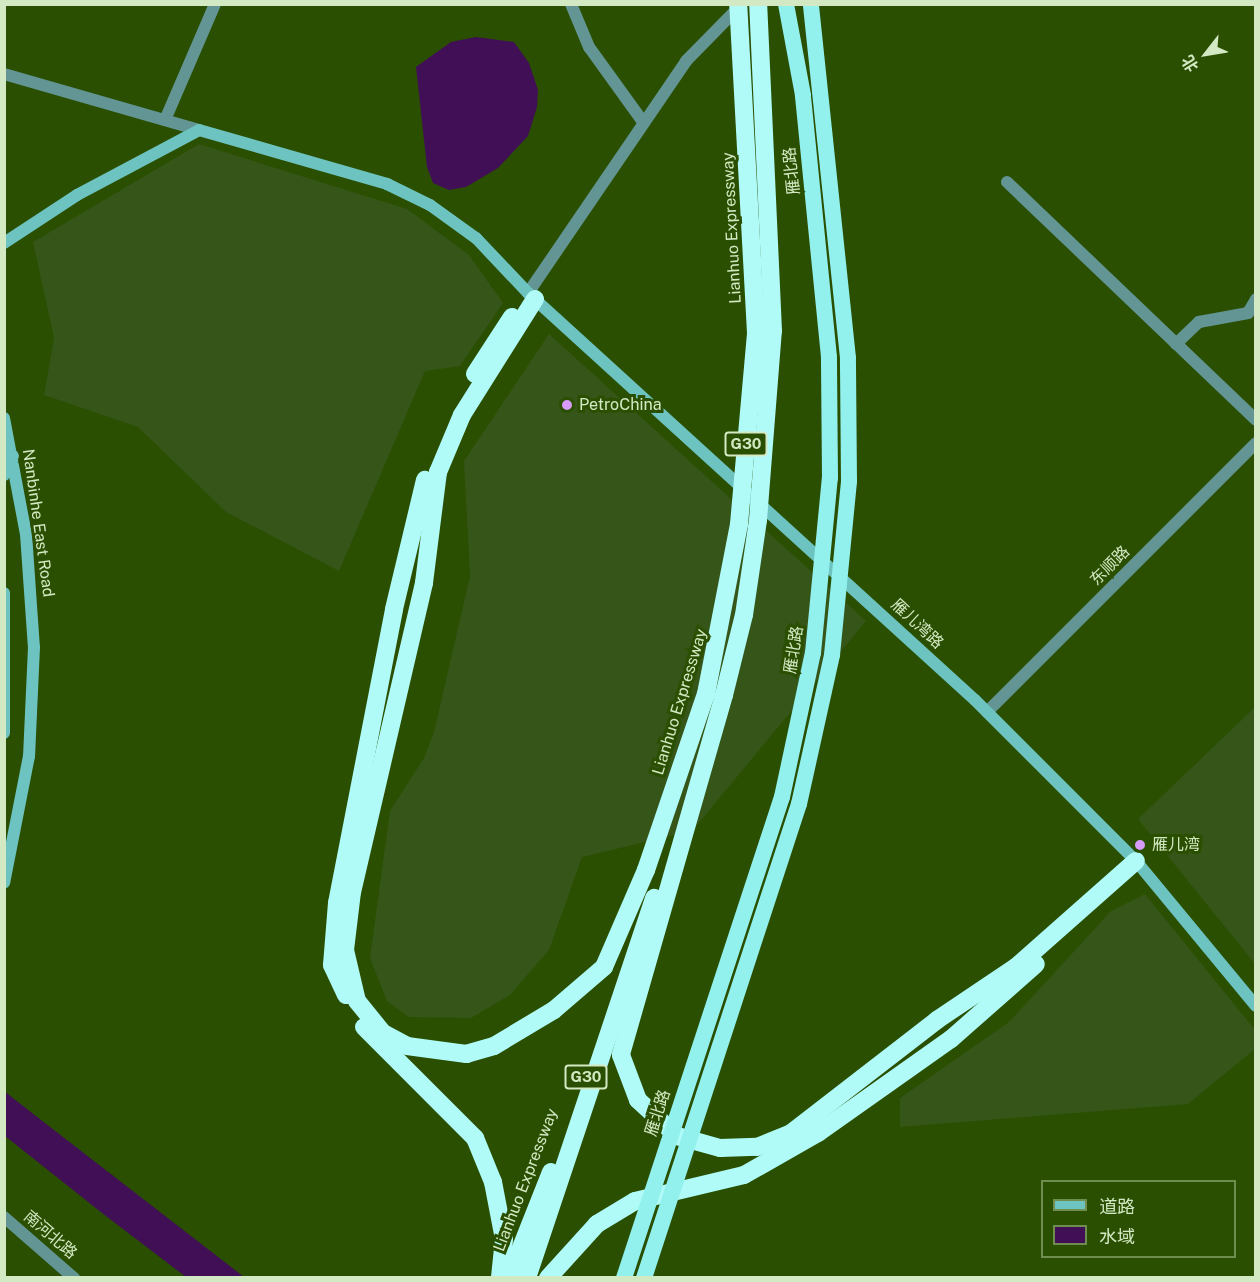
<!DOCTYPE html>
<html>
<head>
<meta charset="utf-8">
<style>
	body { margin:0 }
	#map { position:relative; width:1260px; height:1282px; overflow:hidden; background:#2a4f00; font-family:"Public Sans","Noto Sans SC",sans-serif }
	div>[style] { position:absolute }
	.built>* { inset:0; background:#355519 }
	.water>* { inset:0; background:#410f56 }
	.minor>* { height:12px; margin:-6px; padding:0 6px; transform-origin:6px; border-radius:6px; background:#629593 }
	.tertiary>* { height:12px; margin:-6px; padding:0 6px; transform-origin:6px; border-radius:6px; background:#629593 }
	.secondary>* { height:12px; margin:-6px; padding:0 6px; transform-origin:6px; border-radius:6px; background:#6dc3c0 }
	.motorway>* { height:18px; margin:-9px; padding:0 9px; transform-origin:9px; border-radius:9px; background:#b0fbf8 }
	.trunk-bridge>* { height:16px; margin:-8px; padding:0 8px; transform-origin:8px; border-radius:8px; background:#92f0ed }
	.motorway-bridge>* { height:18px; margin:-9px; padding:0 9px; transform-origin:9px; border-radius:9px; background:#b0fbf8 }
	.dots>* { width:16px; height:16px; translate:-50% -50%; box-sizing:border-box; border:3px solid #2a4f00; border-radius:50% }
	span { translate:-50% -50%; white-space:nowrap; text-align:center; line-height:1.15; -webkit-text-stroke:6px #2a4f00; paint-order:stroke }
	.shield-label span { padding:2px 4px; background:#2a4f00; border:2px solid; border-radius:4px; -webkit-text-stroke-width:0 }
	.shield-label { font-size:15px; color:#d3e9c4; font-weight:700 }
	.street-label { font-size:16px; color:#d3e9c4 }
	.poi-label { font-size:16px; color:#d3e9c4 }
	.left { translate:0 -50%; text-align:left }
	.frame { position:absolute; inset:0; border:6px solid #d3e9c4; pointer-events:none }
	.legend { position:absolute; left:1041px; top:1180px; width:195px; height:78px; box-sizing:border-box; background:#2a4f00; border:2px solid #6e8d4e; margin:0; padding:8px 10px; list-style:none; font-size:18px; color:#d3e9c4 }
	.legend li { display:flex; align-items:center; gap:12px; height:30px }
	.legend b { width:30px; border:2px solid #6e8d4e }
	.north { position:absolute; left:1176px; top:24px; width:60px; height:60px; -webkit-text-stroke:4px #2a4f00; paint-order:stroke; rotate:239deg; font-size:16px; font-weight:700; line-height:24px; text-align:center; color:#d3e9c4 }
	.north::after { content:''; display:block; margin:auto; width:21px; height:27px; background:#d3e9c4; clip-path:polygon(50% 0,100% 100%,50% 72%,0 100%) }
</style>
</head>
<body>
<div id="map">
	<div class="built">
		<i style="clip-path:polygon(199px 144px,407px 209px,469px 255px,503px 303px,460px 366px,425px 371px,339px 571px,226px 512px,138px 427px,44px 395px,54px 338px,33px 242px)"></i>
		<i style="clip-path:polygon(549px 334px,866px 621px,692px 831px,582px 857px,549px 950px,510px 995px,471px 1018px,409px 1017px,387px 1001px,370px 958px,390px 811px,424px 758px,434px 732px,470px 576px,464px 461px)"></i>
		<i style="clip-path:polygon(1255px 707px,1255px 964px,1138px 819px)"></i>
		<i style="clip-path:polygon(1145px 894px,1255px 1030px,1255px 1049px,1188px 1104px,900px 1127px,900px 1098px,1009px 1022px,1111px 911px)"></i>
	</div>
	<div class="water">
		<i style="clip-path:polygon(476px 37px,514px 42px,529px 63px,538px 90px,537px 107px,528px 136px,498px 168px,466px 187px,449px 190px,433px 183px,427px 167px,416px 67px,451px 42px)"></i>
		<i style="clip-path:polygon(4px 1091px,41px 1120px,244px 1277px,186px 1277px,102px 1213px,5px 1136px)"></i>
	</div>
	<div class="minor">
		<i style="left:571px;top:4px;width:47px;rotate:67.3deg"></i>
		<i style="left:589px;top:47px;width:92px;rotate:54.2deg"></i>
		<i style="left:165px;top:120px;width:126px;rotate:-66.7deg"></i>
		<i style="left:1007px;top:182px;width:344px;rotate:43.7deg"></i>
		<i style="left:1176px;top:344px;width:32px;rotate:-44deg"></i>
		<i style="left:1199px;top:322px;width:50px;rotate:-10.4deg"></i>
		<i style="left:1248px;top:313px;width:16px;rotate:-60deg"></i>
		<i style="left:4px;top:1217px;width:93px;rotate:41.1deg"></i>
	</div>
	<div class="tertiary">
		<i style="left:4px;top:74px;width:203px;rotate:16deg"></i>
		<i style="left:528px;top:293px;width:281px;rotate:-55.7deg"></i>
		<i style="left:686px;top:61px;width:78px;rotate:-45.5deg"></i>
		<i style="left:987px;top:712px;width:380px;rotate:-45deg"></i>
	</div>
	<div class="secondary">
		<i style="left:4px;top:243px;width:87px;rotate:-33.3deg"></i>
		<i style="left:77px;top:195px;width:138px;rotate:-28deg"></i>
		<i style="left:199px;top:130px;width:196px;rotate:16deg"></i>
		<i style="left:387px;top:184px;width:48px;rotate:26deg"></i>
		<i style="left:430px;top:205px;width:57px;rotate:35.7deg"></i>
		<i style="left:476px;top:238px;width:76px;rotate:46.6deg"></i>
		<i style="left:528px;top:293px;width:605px;rotate:42.32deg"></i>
		<i style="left:975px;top:700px;width:228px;rotate:45deg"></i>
		<i style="left:1136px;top:861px;width:188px;rotate:50.4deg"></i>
		<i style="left:4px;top:418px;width:118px;rotate:79.3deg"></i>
		<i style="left:26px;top:534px;width:113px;rotate:86deg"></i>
		<i style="left:34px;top:647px;width:109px;rotate:92.6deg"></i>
		<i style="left:29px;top:756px;width:129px;rotate:101.1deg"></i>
		<i style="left:4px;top:475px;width:21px;rotate:-65deg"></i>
		<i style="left:4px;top:593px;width:140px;rotate:90deg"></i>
	</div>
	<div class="motorway">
		<i style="left:535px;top:299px;width:137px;rotate:122.2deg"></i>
		<i style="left:462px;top:415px;width:62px;rotate:112.8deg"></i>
		<i style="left:438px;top:472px;width:112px;rotate:97.2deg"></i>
		<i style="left:424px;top:583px;width:317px;rotate:103.1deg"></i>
		<i style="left:352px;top:892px;width:58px;rotate:96.9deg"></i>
		<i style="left:345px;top:950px;width:52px;rotate:76.8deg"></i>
		<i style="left:357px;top:1001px;width:41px;rotate:50.9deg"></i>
		<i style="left:383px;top:1033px;width:27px;rotate:28deg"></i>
		<i style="left:407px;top:1046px;width:60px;rotate:7.7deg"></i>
		<i style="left:466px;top:1054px;width:29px;rotate:-16deg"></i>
		<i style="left:494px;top:1046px;width:70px;rotate:-31deg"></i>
		<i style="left:554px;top:1010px;width:66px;rotate:-40.7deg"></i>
		<i style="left:604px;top:967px;width:106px;rotate:-66.6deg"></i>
		<i style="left:475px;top:374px;width:68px;rotate:-57deg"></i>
		<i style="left:724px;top:695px;width:374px;rotate:106deg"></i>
		<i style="left:621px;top:1055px;width:48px;rotate:69.3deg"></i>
		<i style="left:638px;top:1100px;width:53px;rotate:42.7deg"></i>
		<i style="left:677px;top:1136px;width:45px;rotate:15.6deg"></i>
		<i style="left:720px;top:1148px;width:37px;rotate:-2deg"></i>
		<i style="left:757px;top:1147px;width:37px;rotate:-22deg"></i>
		<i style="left:791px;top:1133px;width:185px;rotate:-37.7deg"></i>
		<i style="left:937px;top:1020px;width:95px;rotate:-33.9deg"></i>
		<i style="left:1016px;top:967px;width:160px;rotate:-41.5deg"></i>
		<i style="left:346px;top:995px;width:33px;rotate:-115deg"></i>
		<i style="left:332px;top:965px;width:62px;rotate:-85.4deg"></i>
		<i style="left:337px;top:903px;width:299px;rotate:-79deg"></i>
		<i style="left:394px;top:609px;width:133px;rotate:-76.5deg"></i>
		<i style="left:364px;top:1027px;width:157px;rotate:45deg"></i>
		<i style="left:475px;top:1138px;width:48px;rotate:67.8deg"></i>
		<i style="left:493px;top:1182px;width:58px;rotate:79.1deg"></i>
		<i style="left:504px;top:1239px;width:39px;rotate:96deg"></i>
		<i style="left:509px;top:1278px;width:114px;rotate:-68.4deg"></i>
		<i style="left:527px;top:1278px;width:401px;rotate:-71.5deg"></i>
		<i style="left:548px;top:1278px;width:73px;rotate:-47.8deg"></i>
		<i style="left:597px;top:1224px;width:44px;rotate:-31.2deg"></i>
		<i style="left:635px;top:1201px;width:112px;rotate:-13.4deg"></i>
		<i style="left:744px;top:1175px;width:85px;rotate:-29.6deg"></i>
		<i style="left:818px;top:1133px;width:163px;rotate:-35.3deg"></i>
		<i style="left:951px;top:1039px;width:113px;rotate:-41.4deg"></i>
	</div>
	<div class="trunk-bridge">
		<i style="left:624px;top:1278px;width:506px;rotate:-71.82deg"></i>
		<i style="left:782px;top:797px;width:147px;rotate:-77.9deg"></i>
		<i style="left:813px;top:653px;width:176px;rotate:-84.5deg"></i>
		<i style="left:830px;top:478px;width:121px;rotate:-90.5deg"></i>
		<i style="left:829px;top:357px;width:263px;rotate:-95.7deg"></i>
		<i style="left:803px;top:95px;width:93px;rotate:-100.6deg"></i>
		<i style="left:644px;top:1278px;width:499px;rotate:-71.9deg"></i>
		<i style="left:799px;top:804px;width:153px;rotate:-77.5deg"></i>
		<i style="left:832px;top:655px;width:175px;rotate:-84.4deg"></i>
		<i style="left:849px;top:481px;width:123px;rotate:-90.5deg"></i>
		<i style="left:848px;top:358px;width:355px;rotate:-96deg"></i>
	</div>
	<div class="motorway-bridge">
		<i style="left:724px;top:695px;width:82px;rotate:-76deg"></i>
		<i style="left:744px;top:615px;width:96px;rotate:-81.6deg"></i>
		<i style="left:758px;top:520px;width:190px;rotate:-85.5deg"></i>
		<i style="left:773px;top:331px;width:327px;rotate:-92.6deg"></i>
		<i style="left:646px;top:870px;width:186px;rotate:-71.2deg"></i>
		<i style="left:706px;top:694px;width:173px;rotate:-79deg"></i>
		<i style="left:739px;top:524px;width:192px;rotate:-84.9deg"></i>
		<i style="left:756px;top:333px;width:329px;rotate:-93.1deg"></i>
	</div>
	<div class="dots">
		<i style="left:567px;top:405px;background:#d79bf9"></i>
		<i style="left:1140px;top:845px;background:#d79bf9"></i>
	</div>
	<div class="shield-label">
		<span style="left:746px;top:444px">G30</span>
		<span style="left:586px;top:1077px">G30</span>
	</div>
	<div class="street-label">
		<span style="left:792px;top:171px;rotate:-96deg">雁北路</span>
		<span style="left:732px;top:228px;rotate:-93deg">Lianhuo Expressway</span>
		<span style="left:38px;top:523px;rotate:82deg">Nanbinhe East Road</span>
		<span style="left:1110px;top:566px;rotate:-45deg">东顺路</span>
		<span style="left:917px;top:624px;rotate:43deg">雁儿湾路</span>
		<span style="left:794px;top:650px;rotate:-81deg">雁北路</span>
		<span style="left:680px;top:702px;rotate:-73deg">Lianhuo Expressway</span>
		<span style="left:658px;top:1113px;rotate:-72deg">雁北路</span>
		<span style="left:526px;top:1180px;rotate:-69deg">Lianhuo Expressway</span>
		<span style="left:50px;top:1235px;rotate:41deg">南河北路</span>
	</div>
	<div class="poi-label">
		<span class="left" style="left:579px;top:405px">PetroChina</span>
		<span class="left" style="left:1152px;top:845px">雁儿湾</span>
	</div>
	<div class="frame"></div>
	<ul class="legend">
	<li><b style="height:8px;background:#6dc3c0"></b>道路</li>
	<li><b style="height:16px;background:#410f56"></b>水域</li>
	</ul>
	<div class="north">北</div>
</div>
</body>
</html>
